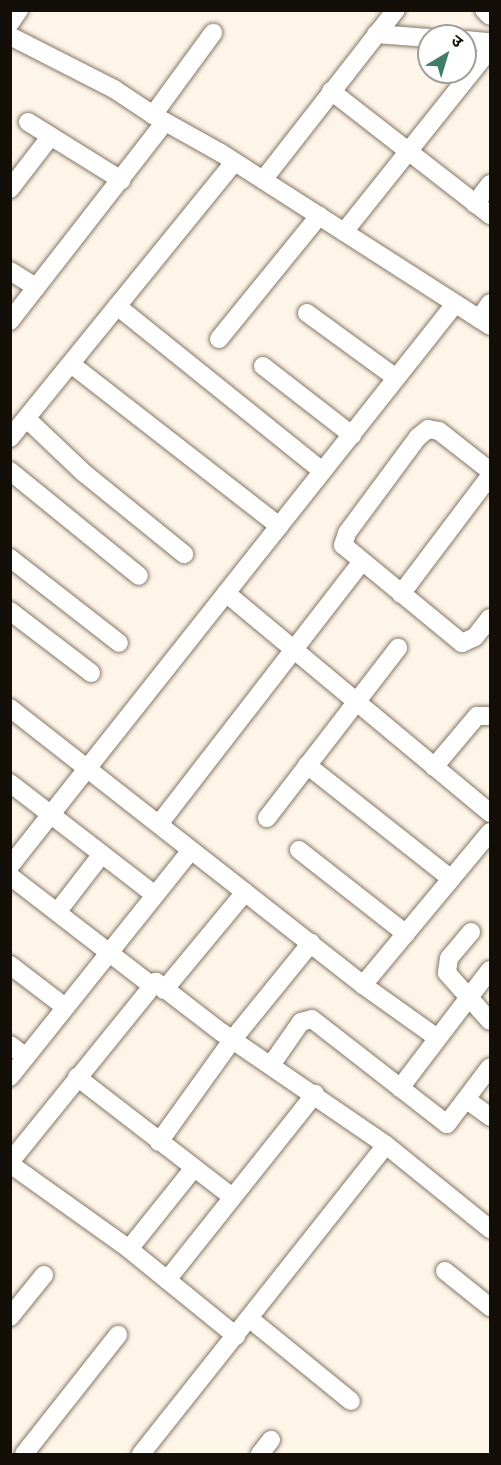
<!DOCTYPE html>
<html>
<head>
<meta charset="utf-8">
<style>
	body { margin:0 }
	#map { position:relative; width:501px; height:1465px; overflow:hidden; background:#fef5e9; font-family:"Source Sans 3","Noto Sans Devanagari",sans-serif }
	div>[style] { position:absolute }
	.roads { filter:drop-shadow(0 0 2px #847664) drop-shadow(0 0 2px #847664) }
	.minor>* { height:18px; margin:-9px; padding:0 9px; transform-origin:9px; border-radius:9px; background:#fff }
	span { translate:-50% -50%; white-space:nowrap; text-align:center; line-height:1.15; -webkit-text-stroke:4.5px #fff; paint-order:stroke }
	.frame { position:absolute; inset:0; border:12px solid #130e07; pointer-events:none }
	.north { position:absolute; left:417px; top:24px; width:60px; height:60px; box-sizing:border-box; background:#fff; border:2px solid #a19f9c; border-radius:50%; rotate:38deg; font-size:16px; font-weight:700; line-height:24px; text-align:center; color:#130e07 }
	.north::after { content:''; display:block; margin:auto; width:21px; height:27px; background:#3f7d6a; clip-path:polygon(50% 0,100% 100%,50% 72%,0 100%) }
</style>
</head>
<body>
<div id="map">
	<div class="roads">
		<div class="minor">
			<i style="left:484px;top:10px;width:8px;rotate:45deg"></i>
			<i style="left:10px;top:23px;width:16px;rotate:-55deg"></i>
			<i style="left:376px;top:34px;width:53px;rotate:4.3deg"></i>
			<i style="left:10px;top:36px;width:117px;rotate:27deg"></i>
			<i style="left:114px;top:89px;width:47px;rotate:33.7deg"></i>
			<i style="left:153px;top:115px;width:78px;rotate:29.2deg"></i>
			<i style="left:221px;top:153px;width:320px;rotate:32.7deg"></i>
			<i style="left:465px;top:40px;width:25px;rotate:5deg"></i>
			<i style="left:331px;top:91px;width:202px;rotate:37.9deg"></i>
			<i style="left:153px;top:115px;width:102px;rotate:-53.8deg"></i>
			<i style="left:28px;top:122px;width:110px;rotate:31.9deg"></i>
			<i style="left:263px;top:180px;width:216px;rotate:-52deg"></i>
			<i style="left:10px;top:189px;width:66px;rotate:-52.4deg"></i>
			<i style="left:475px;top:204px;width:25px;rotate:-53deg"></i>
			<i style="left:344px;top:232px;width:234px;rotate:-51.4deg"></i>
			<i style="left:10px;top:271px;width:31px;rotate:32deg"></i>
			<i style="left:117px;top:306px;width:262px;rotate:38.8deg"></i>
			<i style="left:307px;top:313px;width:110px;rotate:36.1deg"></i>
			<i style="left:479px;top:319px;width:19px;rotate:-55deg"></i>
			<i style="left:10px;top:321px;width:252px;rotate:-52.1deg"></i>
			<i style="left:219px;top:339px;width:159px;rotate:-50.9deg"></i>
			<i style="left:71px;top:364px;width:264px;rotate:37.9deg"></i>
			<i style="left:263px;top:366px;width:113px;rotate:37.8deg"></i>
			<i style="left:27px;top:419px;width:79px;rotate:43.5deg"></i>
			<i style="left:84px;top:473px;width:129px;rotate:39deg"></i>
			<i style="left:10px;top:438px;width:355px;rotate:-50.9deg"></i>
			<i style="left:10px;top:471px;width:166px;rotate:39.1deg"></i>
			<i style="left:490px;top:471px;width:65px;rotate:-141.9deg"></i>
			<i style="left:439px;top:431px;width:11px;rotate:-170deg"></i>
			<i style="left:428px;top:429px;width:13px;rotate:141deg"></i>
			<i style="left:418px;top:437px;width:119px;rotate:126.5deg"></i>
			<i style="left:347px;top:533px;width:13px;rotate:108deg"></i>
			<i style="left:343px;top:545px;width:154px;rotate:39.5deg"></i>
			<i style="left:462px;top:643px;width:14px;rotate:-25deg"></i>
			<i style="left:475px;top:637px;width:24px;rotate:-52deg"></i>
			<i style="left:10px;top:558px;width:138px;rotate:37.9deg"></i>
			<i style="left:226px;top:593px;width:344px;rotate:39.8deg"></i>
			<i style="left:401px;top:594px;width:148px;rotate:-53deg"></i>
			<i style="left:10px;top:611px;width:102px;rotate:37.4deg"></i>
			<i style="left:10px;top:708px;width:449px;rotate:38.1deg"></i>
			<i style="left:363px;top:985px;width:90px;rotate:35.5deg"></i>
			<i style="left:307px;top:765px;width:182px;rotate:38.3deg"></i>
			<i style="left:434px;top:767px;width:67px;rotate:-49.9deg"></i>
			<i style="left:477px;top:716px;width:13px"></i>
			<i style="left:10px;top:783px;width:183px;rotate:37.7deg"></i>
			<i style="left:267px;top:818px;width:215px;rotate:-52.4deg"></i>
			<i style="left:159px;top:824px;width:330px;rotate:-52.3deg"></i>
			<i style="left:299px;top:850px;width:136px;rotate:38.1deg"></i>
			<i style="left:10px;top:866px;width:717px;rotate:-51.63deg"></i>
			<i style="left:10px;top:876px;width:178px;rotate:37.7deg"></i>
			<i style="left:58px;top:911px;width:72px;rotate:-52.3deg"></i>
			<i style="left:471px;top:932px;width:34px;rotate:130deg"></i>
			<i style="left:449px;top:958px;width:15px;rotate:98deg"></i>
			<i style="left:447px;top:973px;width:64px;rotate:48.1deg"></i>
			<i style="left:10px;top:965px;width:69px;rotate:37.4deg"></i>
			<i style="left:363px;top:985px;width:199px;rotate:-50.3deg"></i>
			<i style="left:164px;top:990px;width:127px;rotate:-50.4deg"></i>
			<i style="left:10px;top:1045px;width:20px;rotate:37deg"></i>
			<i style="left:271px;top:1065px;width:52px;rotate:-55.1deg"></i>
			<i style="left:301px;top:1022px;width:11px;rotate:-15deg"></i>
			<i style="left:312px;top:1019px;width:171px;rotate:37.9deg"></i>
			<i style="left:447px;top:1124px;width:71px;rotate:-53deg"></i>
			<i style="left:10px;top:1077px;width:290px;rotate:-51.4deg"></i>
			<i style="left:77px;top:1077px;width:195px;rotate:37.7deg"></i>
			<i style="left:400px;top:1088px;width:148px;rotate:-52.7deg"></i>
			<i style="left:467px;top:1100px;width:29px;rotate:36deg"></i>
			<i style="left:159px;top:1142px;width:127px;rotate:-54.3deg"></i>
			<i style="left:233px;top:1039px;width:124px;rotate:-50.9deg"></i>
			<i style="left:10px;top:1162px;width:232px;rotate:-51deg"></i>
			<i style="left:156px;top:982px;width:82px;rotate:37.6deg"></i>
			<i style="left:221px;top:1032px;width:200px;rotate:34.4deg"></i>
			<i style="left:386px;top:1145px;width:134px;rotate:38.9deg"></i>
			<i style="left:10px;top:1164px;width:146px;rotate:35.5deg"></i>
			<i style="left:129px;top:1249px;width:138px;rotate:39.1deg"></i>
			<i style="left:129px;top:1249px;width:102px;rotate:-51.3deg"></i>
			<i style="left:445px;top:1271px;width:58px;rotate:38.7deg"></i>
			<i style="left:167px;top:1280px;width:238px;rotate:-51.5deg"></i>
			<i style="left:10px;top:1317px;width:54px;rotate:-51deg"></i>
			<i style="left:250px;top:1319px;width:130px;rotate:39.1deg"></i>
			<i style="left:24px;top:1454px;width:152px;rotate:-51.7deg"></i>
			<i style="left:141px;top:1454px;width:394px;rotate:-51.6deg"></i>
			<i style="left:260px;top:1454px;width:18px;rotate:-52deg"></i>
		</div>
	</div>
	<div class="frame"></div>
	<div class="north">उ</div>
</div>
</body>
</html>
